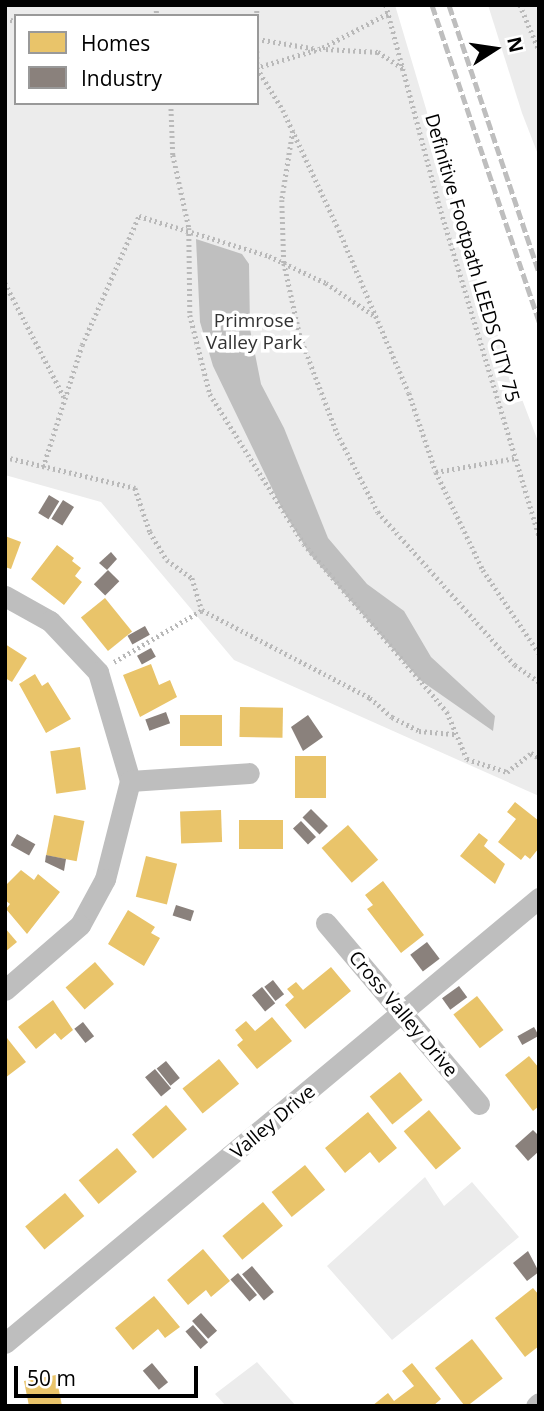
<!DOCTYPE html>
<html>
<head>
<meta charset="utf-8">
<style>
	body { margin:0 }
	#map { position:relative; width:544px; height:1411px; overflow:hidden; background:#fff; font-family:"Open Sans",sans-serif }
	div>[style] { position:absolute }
	.green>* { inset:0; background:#ececec }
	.water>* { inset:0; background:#bfbfbf }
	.homes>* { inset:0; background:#e9c46a; transform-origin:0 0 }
	.industry>* { inset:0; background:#8a817c; transform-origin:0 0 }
	.path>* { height:4.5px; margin-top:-2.25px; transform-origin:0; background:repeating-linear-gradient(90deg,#b9b9b9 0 2px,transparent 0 5.5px) }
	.street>* { height:21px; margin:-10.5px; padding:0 10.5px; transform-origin:10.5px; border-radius:10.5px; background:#bebebe }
	.rail>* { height:5px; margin-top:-2.5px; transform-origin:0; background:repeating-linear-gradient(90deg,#bebebe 0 10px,transparent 0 13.5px) }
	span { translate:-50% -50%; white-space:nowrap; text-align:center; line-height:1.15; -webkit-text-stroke:7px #fff; paint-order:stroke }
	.street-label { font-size:19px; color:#000 }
	.park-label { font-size:19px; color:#333 }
	.frame { position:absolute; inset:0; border:7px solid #000; pointer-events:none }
	.legend { position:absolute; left:14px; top:14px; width:245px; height:91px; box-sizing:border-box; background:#fff; border:2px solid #999; margin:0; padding:9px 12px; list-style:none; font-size:21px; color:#000 }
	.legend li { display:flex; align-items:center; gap:14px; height:35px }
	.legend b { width:35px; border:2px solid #999 }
	.north { position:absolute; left:460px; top:14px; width:70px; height:70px; -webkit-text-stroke:5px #fff; paint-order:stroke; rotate:78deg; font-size:19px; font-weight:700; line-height:28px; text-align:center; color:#000 }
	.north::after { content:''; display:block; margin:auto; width:24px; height:32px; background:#000; clip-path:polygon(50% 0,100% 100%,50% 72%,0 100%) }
	.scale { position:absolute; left:14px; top:1366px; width:184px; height:32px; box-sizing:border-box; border:4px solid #000; border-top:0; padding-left:9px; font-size:21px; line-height:24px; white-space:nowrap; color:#000; -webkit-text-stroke:5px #fff; paint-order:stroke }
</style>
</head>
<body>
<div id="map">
	<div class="green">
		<i style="clip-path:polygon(evenodd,5px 5px,395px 5px,478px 283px,539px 444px,539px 796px,234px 660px,101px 502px,5px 475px,5px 5px,16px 16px,257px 16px,257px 103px,16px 103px,16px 16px)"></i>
		<i style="clip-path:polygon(488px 5px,539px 5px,539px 157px,522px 113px)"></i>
		<i style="clip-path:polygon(425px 1177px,444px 1206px,472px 1182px,519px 1237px,392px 1340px,327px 1266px)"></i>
		<i style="clip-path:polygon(257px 1362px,296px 1406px,226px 1406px,215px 1394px)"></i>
	</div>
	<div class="water">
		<i style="clip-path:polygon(196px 239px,242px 254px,249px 264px,250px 329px,261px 384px,284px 428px,328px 538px,367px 584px,404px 611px,431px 657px,495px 716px,493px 731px,420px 680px,309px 553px,282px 509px,213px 366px,200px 322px)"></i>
	</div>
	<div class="homes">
		<i style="clip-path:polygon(5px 536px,21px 542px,11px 569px,5px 567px)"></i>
		<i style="clip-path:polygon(57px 545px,74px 558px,72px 561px,81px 568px,75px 576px,82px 582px,64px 605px,31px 579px)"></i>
		<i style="left:105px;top:598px;width:43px;height:31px;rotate:51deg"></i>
		<i style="clip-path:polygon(5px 644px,27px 658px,12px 682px,5px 678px)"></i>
		<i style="clip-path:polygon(151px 664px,159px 685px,170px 680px,177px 697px,140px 717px,123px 675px)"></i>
		<i style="clip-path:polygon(35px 674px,42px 686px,48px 682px,71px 719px,46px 733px,19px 684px)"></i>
		<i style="left:240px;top:707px;width:43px;height:30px;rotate:1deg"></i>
		<i style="left:180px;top:715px;width:42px;height:31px"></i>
		<i style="left:80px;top:747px;width:43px;height:30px;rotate:82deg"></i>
		<i style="left:295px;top:756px;width:31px;height:42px"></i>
		<i style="clip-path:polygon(515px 802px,539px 821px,539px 848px,530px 859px,525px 855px,521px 860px,498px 842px,516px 819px,507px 812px)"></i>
		<i style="left:221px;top:810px;width:32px;height:41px;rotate:88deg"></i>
		<i style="left:54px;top:815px;width:31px;height:41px;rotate:11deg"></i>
		<i style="left:239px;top:820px;width:44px;height:29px"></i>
		<i style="left:348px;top:825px;width:46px;height:35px;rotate:49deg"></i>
		<i style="clip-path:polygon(479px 833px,488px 840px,484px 846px,505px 864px,495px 884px,460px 856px)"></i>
		<i style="left:146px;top:856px;width:32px;height:42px;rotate:14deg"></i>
		<i style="clip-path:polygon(21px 870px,34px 880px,38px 874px,60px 892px,27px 934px,6px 909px,10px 904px,5px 900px,5px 886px)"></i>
		<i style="clip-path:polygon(383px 881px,424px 935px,401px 953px,367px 909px,373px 905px,365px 895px)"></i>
		<i style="clip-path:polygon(128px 910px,155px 927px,151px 933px,160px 938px,144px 966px,108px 944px)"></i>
		<i style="clip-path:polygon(5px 928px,17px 942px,5px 952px)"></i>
		<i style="left:95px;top:962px;width:29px;height:39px;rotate:49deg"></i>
		<i style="clip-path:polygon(331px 967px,351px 991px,305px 1029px,285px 1005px,294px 997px,287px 989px,296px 982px,303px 990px)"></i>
		<i style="left:477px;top:996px;width:43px;height:30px;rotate:52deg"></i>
		<i style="clip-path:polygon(53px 1000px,73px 1030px,61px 1040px,55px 1033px,36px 1049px,18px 1027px)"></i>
		<i style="clip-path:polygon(272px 1017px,292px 1041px,257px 1069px,237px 1045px,243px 1040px,235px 1030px,246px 1021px,255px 1031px)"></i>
		<i style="clip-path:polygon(7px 1038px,26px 1062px,5px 1078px,5px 1040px)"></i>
		<i style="clip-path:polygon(529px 1056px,539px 1068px,539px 1106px,533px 1111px,505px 1075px)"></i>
		<i style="left:219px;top:1059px;width:32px;height:47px;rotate:51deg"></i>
		<i style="left:400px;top:1072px;width:36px;height:39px;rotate:51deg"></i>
		<i style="left:166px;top:1105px;width:32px;height:45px;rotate:49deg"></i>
		<i style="left:429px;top:1110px;width:50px;height:33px;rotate:50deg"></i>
		<i style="clip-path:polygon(368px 1112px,397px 1148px,379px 1163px,370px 1152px,345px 1173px,325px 1148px)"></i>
		<i style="left:117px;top:1148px;width:31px;height:50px;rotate:50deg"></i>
		<i style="left:305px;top:1165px;width:32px;height:43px;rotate:51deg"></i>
		<i style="left:65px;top:1193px;width:30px;height:52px;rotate:50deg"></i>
		<i style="left:263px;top:1202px;width:31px;height:53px;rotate:50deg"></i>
		<i style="clip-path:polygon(203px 1249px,230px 1281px,211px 1297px,206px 1290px,188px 1305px,167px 1280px)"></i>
		<i style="clip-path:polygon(533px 1288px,539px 1295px,539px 1346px,525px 1357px,495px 1318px)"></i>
		<i style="clip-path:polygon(154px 1296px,180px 1327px,165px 1338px,158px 1329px,133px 1350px,115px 1328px)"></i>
		<i style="left:472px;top:1339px;width:50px;height:47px;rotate:52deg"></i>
		<i style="clip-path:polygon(412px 1363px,441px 1399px,433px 1406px,372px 1406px,388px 1393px,394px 1401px,414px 1386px,402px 1371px)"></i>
		<i style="clip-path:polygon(56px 1375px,62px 1406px,29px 1406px,24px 1381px)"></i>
	</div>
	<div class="industry">
		<i style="left:49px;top:495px;width:12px;height:21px;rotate:31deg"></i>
		<i style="left:63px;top:500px;width:13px;height:22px;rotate:32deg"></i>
		<i style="clip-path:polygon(111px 552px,117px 559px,107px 570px,99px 563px)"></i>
		<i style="left:108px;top:570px;width:16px;height:20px;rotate:45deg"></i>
		<i style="left:145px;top:626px;width:10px;height:20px;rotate:61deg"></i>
		<i style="left:151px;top:648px;width:10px;height:16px;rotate:61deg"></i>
		<i style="left:166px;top:712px;width:12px;height:22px;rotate:70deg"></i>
		<i style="clip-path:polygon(308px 715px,323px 737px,303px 751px,291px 727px)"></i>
		<i style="left:311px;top:809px;width:24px;height:12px;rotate:45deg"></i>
		<i style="left:301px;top:821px;width:22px;height:11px;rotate:47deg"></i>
		<i style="left:17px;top:834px;width:21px;height:13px;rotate:29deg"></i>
		<i style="clip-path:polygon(46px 855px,66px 859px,64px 871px,45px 862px)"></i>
		<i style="left:176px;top:905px;width:19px;height:11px;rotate:18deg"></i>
		<i style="left:427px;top:942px;width:21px;height:21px;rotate:53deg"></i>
		<i style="left:273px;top:980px;width:18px;height:11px;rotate:52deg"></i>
		<i style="left:459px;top:986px;width:14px;height:21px;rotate:54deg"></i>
		<i style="left:262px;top:987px;width:21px;height:13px;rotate:51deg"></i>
		<i style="left:83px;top:1022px;width:18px;height:11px;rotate:52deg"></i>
		<i style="left:534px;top:1027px;width:10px;height:19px;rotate:61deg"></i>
		<i style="left:166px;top:1061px;width:22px;height:12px;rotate:51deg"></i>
		<i style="left:155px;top:1069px;width:25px;height:13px;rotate:50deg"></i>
		<i style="clip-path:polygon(533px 1130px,539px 1136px,539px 1151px,528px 1161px,515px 1146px)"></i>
		<i style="clip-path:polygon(528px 1251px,539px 1272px,527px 1281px,513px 1263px)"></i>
		<i style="left:252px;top:1266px;width:34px;height:13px;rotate:50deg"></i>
		<i style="left:238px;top:1273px;width:29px;height:10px;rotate:49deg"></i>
		<i style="left:201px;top:1313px;width:24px;height:12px;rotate:48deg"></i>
		<i style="left:193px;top:1325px;width:23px;height:10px;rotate:49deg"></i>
		<i style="left:152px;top:1363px;width:25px;height:12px;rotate:50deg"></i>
	</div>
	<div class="path">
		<i style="left:156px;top:5px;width:11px;rotate:85deg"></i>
		<i style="left:257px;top:5px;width:11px;rotate:90deg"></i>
		<i style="left:386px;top:5px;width:203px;rotate:75.1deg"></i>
		<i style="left:438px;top:201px;width:350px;rotate:73.2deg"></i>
		<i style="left:520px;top:5px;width:49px;rotate:67.1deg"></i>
		<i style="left:388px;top:14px;width:76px;rotate:152.4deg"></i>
		<i style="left:321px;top:49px;width:67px;rotate:163.5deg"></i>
		<i style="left:257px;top:68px;width:49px;rotate:58.2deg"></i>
		<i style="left:283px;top:110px;width:132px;rotate:65deg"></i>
		<i style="left:339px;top:230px;width:177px;rotate:66.8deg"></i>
		<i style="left:409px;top:393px;width:83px;rotate:71.1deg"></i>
		<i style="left:436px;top:472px;width:109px;rotate:64.4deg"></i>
		<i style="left:483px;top:570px;width:100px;rotate:56deg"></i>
		<i style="left:5px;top:19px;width:11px;rotate:10deg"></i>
		<i style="left:257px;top:39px;width:61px;rotate:9.5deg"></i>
		<i style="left:326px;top:49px;width:52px;rotate:3.3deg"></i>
		<i style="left:378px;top:52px;width:30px;rotate:33deg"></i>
		<i style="left:257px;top:51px;width:17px;rotate:90deg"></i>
		<i style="left:171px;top:103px;width:52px;rotate:87.8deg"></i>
		<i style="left:173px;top:155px;width:75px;rotate:77.6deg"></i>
		<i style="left:189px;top:228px;width:87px;rotate:89.3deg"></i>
		<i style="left:190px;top:315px;width:81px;rotate:75.8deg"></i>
		<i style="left:210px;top:394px;width:177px;rotate:57.9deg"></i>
		<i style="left:304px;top:544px;width:221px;rotate:49.6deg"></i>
		<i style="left:447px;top:712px;width:51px;rotate:66.9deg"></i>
		<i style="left:467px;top:759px;width:42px;rotate:18deg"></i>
		<i style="left:507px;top:772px;width:31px;rotate:-38deg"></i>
		<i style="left:531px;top:753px;width:9px;rotate:32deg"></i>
		<i style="left:293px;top:131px;width:70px;rotate:99.1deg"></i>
		<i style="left:282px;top:200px;width:63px;rotate:88.2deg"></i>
		<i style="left:284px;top:263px;width:75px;rotate:77.6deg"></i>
		<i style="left:300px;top:336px;width:104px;rotate:69.1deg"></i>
		<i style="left:337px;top:433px;width:89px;rotate:62.6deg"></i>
		<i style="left:378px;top:512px;width:205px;rotate:48.2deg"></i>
		<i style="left:515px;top:665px;width:29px;rotate:35deg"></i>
		<i style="left:5px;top:283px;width:128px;rotate:62.6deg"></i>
		<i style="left:5px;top:457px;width:134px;rotate:13.4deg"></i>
		<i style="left:135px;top:488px;width:46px;rotate:71.2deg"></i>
		<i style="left:150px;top:532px;width:33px;rotate:59deg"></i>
		<i style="left:167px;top:560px;width:31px;rotate:36deg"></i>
		<i style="left:192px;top:578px;width:34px;rotate:73deg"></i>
		<i style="left:43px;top:467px;width:128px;rotate:-72.3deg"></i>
		<i style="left:82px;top:345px;width:141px;rotate:-66.2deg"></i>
		<i style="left:139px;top:216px;width:136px;rotate:17.1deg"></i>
		<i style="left:269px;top:256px;width:63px;rotate:25.3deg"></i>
		<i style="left:326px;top:283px;width:59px;rotate:34deg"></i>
		<i style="left:436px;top:472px;width:80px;rotate:-10deg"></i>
		<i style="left:114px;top:662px;width:102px;rotate:-30.6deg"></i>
		<i style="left:202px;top:610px;width:190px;rotate:27.6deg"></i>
		<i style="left:370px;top:698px;width:29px;rotate:41deg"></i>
		<i style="left:392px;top:717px;width:30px;rotate:27deg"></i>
		<i style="left:419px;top:731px;width:37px;rotate:5deg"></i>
	</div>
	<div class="street">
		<i style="left:5px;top:596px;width:51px;rotate:29.1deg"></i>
		<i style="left:50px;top:621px;width:70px;rotate:46.7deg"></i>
		<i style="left:98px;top:672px;width:114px;rotate:73.6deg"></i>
		<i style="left:130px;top:781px;width:101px;rotate:104.3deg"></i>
		<i style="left:105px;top:879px;width:52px;rotate:118.5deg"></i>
		<i style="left:80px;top:925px;width:99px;rotate:139.1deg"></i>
		<i style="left:130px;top:781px;width:119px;rotate:-3.8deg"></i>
		<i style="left:326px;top:923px;width:237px;rotate:49.8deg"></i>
		<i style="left:5px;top:1343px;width:695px;rotate:-39.81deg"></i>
		<i style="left:536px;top:1406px;width:4px;rotate:-45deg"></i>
	</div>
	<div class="rail">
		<i style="left:432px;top:5px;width:335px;rotate:71.3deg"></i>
		<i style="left:449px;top:5px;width:282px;rotate:71.4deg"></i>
	</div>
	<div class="street-label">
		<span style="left:472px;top:258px;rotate:74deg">Definitive Footpath LEEDS CITY 75</span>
		<span style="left:403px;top:1014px;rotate:50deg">Cross Valley Drive</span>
		<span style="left:273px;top:1122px;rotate:-40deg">Valley Drive</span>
	</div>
	<div class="park-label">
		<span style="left:254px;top:332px">Primrose<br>Valley Park</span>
	</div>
	<div class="frame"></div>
	<ul class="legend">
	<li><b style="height:19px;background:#e9c46a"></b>Homes</li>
	<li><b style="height:19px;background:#8a817c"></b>Industry</li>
	</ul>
	<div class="north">N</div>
	<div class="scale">50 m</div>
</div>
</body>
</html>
